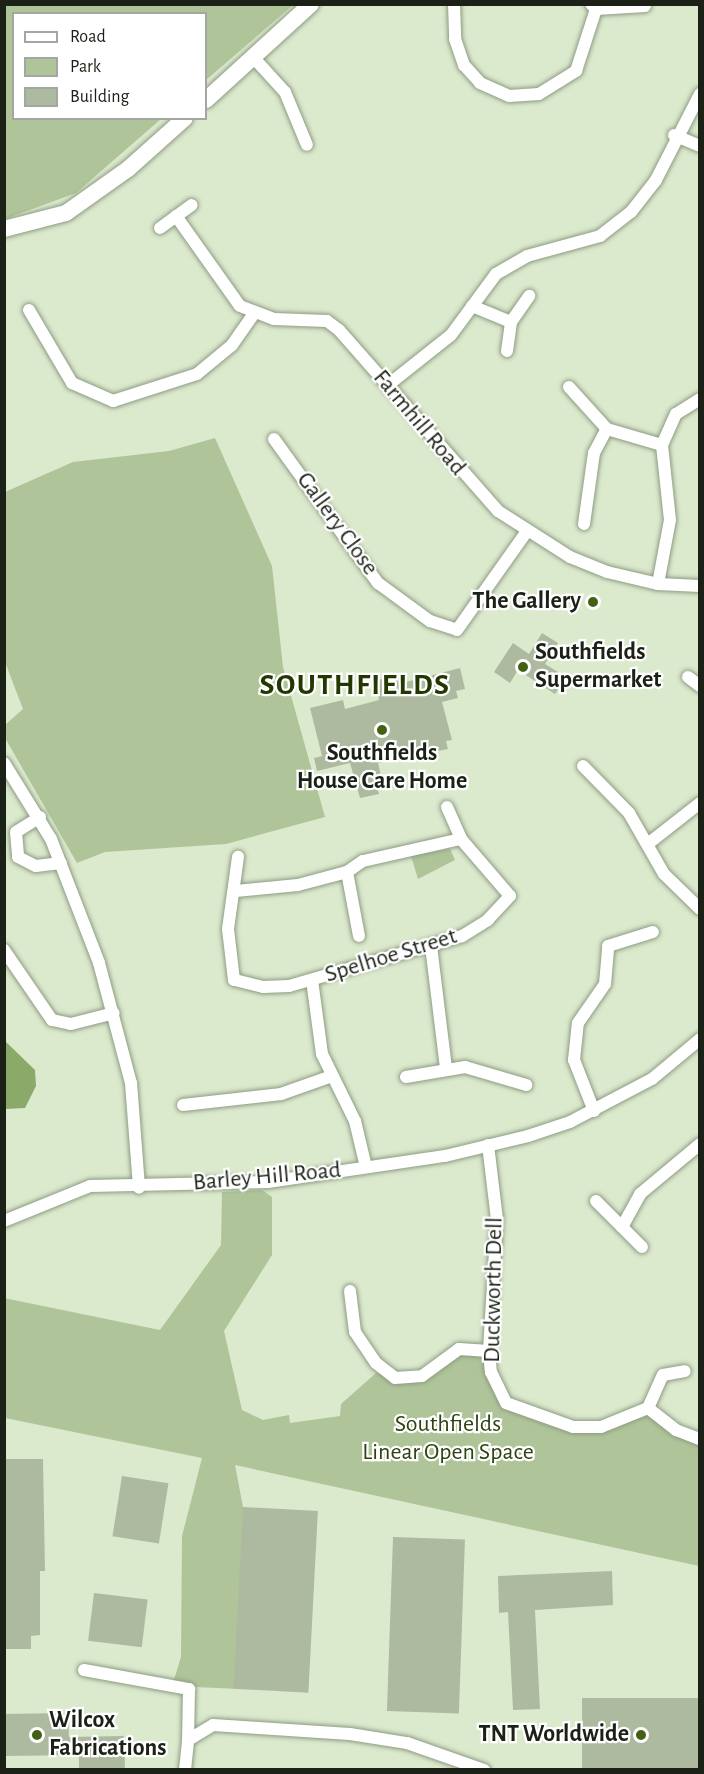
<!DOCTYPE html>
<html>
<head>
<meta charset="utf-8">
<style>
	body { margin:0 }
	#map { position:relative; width:704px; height:1774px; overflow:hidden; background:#dbe9cd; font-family:"Alegreya Sans",sans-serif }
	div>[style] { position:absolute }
	.green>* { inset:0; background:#afc599 }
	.forest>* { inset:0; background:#8ba969 }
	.building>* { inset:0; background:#adbaa0; transform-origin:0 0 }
	.roads { filter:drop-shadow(0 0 2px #8f9c83) drop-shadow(0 0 2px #8f9c83) }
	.street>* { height:12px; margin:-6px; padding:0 6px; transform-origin:6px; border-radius:6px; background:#fff }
	.secondary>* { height:16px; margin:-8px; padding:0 8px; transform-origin:8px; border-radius:8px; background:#fff }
	.dots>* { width:16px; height:16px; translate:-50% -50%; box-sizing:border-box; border:3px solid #fff; border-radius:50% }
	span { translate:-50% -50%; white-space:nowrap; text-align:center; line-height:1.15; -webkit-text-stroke:4.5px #fff; paint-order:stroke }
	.street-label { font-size:24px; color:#1c2117 }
	.poi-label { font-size:24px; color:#1c2117; font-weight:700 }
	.right { translate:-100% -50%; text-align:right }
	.left { translate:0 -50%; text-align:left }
	.park-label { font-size:24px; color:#2e4212 }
	.district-label { font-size:30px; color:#233701; font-weight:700; letter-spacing:1.5px }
	.frame { position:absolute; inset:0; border:6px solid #1c2117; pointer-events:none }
	.legend { position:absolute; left:12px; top:12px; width:195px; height:108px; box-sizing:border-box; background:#fff; border:2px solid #a4a6a2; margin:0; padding:8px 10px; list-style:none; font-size:18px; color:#1c2117 }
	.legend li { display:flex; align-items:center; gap:12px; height:30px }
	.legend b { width:30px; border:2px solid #a4a6a2 }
</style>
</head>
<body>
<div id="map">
	<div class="green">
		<i style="clip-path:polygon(5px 4px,293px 4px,293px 5px,206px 80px,206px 14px,14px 14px,14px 118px,161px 119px,76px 193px,5px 219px)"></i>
		<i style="clip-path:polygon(215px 438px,272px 566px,283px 667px,325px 817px,226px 844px,105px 852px,77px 863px,5px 738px,5px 725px,23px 709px,5px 662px,5px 492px,73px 462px,169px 451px)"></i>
		<i style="clip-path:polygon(450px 849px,455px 860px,418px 879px,411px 856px)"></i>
		<i style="clip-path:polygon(262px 1190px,272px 1197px,272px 1255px,224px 1331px,242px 1410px,263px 1420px,289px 1415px,290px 1423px,340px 1416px,341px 1404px,376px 1373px,408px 1378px,446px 1356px,489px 1351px,491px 1372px,518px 1411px,601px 1427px,648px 1408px,699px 1439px,699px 1566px,235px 1465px,243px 1507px,240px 1689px,172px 1686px,181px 1657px,182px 1536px,202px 1458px,5px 1418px,4px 1298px,160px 1330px,221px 1245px,222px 1192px)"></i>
	</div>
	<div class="forest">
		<i style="clip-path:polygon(5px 1041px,35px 1070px,36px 1086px,25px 1108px,5px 1109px)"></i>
	</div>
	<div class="building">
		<i style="clip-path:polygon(542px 633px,558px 643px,545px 664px,566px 677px,555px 694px,518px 670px,510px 683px,494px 672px,513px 643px,529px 654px)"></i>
		<i style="clip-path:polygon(460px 668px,465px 689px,456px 691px,458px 698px,442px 702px,452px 740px,446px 741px,448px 749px,378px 763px,383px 785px,377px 786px,379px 794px,360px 798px,350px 763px,317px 771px,314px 758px,322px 756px,310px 708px,343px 700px,345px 709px,379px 700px,375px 681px,403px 673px,406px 682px)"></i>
		<i style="clip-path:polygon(4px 1459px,43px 1459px,45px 1571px,40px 1571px,40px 1635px,31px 1636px,31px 1649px,4px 1649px)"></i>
		<i style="left:122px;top:1476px;width:47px;height:61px;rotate:9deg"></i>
		<i style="left:243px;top:1507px;width:75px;height:182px;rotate:3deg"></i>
		<i style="left:393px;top:1537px;width:72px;height:174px;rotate:2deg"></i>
		<i style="clip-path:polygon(612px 1571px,613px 1605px,535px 1610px,540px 1709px,513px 1710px,508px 1612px,499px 1613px,498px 1576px)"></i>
		<i style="left:94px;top:1593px;width:54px;height:48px;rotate:7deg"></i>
		<i style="left:699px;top:1698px;width:72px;height:117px;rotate:90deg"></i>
		<i style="clip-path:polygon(68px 1713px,69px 1737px,124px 1736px,125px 1770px,79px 1770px,79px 1755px,4px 1756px,4px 1714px)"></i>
	</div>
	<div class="roads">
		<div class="street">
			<i style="left:454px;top:4px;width:35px;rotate:88deg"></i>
			<i style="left:455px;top:39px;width:28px;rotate:71deg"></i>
			<i style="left:464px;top:65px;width:24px;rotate:48deg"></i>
			<i style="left:480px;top:83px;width:32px;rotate:24deg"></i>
			<i style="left:509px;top:96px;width:30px;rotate:-4deg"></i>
			<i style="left:539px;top:94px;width:44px;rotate:-31.9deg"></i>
			<i style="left:576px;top:71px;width:65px;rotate:-72.1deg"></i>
			<i style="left:591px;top:4px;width:7px;rotate:45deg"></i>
			<i style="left:596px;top:9px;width:49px;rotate:-3.5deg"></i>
			<i style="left:253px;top:57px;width:47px;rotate:47.6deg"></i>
			<i style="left:285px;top:92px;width:57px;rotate:67.5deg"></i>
			<i style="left:674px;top:135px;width:28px;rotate:23deg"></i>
			<i style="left:176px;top:216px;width:110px;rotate:54.6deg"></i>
			<i style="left:240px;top:306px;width:36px;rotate:21deg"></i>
			<i style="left:274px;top:319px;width:53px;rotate:2.2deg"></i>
			<i style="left:327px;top:321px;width:15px;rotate:37deg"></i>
			<i style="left:339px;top:330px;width:241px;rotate:48.7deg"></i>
			<i style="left:498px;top:511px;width:85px;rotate:32.6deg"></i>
			<i style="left:570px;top:557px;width:40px;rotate:22deg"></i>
			<i style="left:607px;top:572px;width:52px;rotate:13.2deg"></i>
			<i style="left:658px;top:584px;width:42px;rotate:2.7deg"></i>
			<i style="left:160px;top:228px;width:39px;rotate:-36deg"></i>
			<i style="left:472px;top:306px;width:42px;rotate:22.3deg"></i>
			<i style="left:29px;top:310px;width:85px;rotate:59.5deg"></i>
			<i style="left:72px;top:383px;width:45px;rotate:23.7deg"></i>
			<i style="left:113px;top:401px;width:88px;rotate:-17.8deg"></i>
			<i style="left:197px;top:374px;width:45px;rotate:-39.6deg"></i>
			<i style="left:232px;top:345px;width:39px;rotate:-55deg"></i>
			<i style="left:507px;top:351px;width:29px;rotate:-82deg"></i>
			<i style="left:511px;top:322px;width:32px;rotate:-55deg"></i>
			<i style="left:388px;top:385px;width:80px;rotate:-38.4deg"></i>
			<i style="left:451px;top:335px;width:76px;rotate:-53.6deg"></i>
			<i style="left:496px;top:274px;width:36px;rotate:-30deg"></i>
			<i style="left:527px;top:256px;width:76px;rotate:-15.3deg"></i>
			<i style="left:600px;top:236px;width:39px;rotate:-38deg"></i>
			<i style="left:631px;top:212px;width:41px;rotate:-52deg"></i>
			<i style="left:656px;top:180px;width:97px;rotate:-62.9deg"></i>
			<i style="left:569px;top:387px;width:57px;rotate:47.9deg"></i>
			<i style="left:607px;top:429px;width:57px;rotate:16.2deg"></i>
			<i style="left:274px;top:439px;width:178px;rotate:54.2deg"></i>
			<i style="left:378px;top:583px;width:64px;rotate:36.2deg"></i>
			<i style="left:430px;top:621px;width:28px;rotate:18deg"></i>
			<i style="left:457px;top:630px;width:121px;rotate:-54.7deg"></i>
			<i style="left:584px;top:524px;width:72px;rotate:-82deg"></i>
			<i style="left:594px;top:453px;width:27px;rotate:-62deg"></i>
			<i style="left:658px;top:584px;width:65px;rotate:-79.4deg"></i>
			<i style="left:670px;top:520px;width:75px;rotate:-96.1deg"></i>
			<i style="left:662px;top:445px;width:34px;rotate:-66deg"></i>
			<i style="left:676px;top:414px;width:28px;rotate:-32deg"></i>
			<i style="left:688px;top:677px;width:15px;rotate:37deg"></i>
			<i style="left:4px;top:763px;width:89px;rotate:58.3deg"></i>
			<i style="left:51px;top:839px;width:133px;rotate:68.8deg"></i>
			<i style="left:99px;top:963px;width:124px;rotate:75.1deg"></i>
			<i style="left:131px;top:1083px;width:105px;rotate:85.6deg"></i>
			<i style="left:583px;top:766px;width:66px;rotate:45.6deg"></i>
			<i style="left:629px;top:813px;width:70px;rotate:60.2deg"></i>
			<i style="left:664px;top:874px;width:50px;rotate:44.2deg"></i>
			<i style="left:447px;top:807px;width:35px;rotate:66deg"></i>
			<i style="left:40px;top:817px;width:28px;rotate:148deg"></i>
			<i style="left:16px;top:832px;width:25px;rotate:85deg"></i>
			<i style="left:18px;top:857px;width:20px;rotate:27deg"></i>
			<i style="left:36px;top:866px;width:25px;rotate:-7deg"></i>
			<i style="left:649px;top:843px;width:65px;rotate:-38.1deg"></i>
			<i style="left:347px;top:872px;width:65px;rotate:79.4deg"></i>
			<i style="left:236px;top:891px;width:62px;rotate:-5.5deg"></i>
			<i style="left:298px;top:885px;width:51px;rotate:-14.9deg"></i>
			<i style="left:347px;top:872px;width:19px;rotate:-35deg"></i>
			<i style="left:363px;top:861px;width:100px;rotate:-12.7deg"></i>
			<i style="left:461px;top:839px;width:75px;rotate:49.3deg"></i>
			<i style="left:510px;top:896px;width:33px;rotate:133deg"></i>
			<i style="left:488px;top:920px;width:31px;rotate:148deg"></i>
			<i style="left:462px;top:936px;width:180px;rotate:163.9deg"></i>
			<i style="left:289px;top:986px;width:26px;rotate:178deg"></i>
			<i style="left:263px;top:987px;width:30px;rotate:-166deg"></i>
			<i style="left:234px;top:980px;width:51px;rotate:-96.7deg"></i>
			<i style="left:228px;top:929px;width:73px;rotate:-82.1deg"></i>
			<i style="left:431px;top:946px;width:123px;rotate:83deg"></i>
			<i style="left:4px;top:950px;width:85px;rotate:55.6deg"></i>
			<i style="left:52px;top:1020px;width:19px;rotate:12deg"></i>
			<i style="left:71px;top:1024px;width:44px;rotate:-14.3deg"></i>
			<i style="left:312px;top:980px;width:75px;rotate:82.3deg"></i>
			<i style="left:322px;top:1054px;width:75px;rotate:63.8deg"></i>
			<i style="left:355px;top:1121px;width:47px;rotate:76.6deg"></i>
			<i style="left:406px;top:1077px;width:60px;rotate:-9.6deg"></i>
			<i style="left:465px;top:1067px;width:64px;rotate:16.4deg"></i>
			<i style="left:183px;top:1105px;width:99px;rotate:-6.4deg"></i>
			<i style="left:281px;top:1094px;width:51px;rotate:-19.5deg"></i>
			<i style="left:594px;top:1111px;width:55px;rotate:-111.4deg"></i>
			<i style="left:574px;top:1060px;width:37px;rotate:-84deg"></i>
			<i style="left:578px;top:1023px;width:47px;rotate:-55.3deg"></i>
			<i style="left:605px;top:984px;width:38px;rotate:-85deg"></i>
			<i style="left:608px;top:946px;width:47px;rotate:-17.3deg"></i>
			<i style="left:488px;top:1145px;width:75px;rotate:83.1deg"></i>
			<i style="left:497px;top:1219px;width:132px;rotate:93.5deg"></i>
			<i style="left:489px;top:1351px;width:21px;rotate:85deg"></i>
			<i style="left:491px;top:1372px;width:34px;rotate:64deg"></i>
			<i style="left:506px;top:1403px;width:71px;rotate:19.7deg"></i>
			<i style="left:573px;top:1427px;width:28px"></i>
			<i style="left:601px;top:1427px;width:51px;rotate:-22deg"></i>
			<i style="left:648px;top:1408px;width:36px;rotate:-66deg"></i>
			<i style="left:663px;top:1375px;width:22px;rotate:-10deg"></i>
			<i style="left:596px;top:1201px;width:65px;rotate:45deg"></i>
			<i style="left:4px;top:1221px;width:93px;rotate:-22.1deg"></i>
			<i style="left:90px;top:1186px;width:178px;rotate:-1.3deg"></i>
			<i style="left:268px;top:1182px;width:179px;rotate:-8.4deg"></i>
			<i style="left:445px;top:1156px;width:85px;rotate:-13.5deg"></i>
			<i style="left:528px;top:1136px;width:44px;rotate:-18.4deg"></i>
			<i style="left:570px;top:1122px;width:93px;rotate:-27.7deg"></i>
			<i style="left:652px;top:1079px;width:62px;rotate:-39.8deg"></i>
			<i style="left:622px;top:1227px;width:38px;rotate:-61deg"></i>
			<i style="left:640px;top:1194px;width:78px;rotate:-39.8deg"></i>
			<i style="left:350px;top:1291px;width:41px;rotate:83deg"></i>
			<i style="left:355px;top:1332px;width:37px;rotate:56deg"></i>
			<i style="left:376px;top:1363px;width:24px;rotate:38deg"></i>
			<i style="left:395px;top:1378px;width:27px;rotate:-4deg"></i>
			<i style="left:422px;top:1376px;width:46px;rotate:-36.1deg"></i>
			<i style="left:459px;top:1349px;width:30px;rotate:4deg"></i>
			<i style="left:648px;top:1408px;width:36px;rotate:38deg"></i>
			<i style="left:676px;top:1430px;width:26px;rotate:21deg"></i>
			<i style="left:84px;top:1670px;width:107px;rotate:10.3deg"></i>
			<i style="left:189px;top:1689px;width:51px;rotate:91.1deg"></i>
			<i style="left:185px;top:1770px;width:30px;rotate:-84deg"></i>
			<i style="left:188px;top:1740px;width:29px;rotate:-31deg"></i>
			<i style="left:213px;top:1725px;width:137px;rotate:3.8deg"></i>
			<i style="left:350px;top:1734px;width:58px;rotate:9deg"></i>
			<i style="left:407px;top:1743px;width:82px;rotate:19.3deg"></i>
		</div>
		<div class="secondary">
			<i style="left:206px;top:100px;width:142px;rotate:-42.4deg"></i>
			<i style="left:4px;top:229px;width:64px;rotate:-14.5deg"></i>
			<i style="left:66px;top:213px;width:76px;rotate:-35.4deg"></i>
			<i style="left:128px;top:169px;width:76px;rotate:-41.8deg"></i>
		</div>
	</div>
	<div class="dots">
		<i style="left:593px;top:602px;background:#436115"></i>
		<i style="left:523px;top:667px;background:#436115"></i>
		<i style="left:382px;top:730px;background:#436115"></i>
		<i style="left:37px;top:1735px;background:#436115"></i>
		<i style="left:641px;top:1735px;background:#436115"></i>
	</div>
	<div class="street-label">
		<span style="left:419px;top:423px;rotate:50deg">Farmhill Road</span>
		<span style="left:337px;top:524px;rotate:54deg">Gallery Close</span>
		<span style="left:391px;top:956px;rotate:-17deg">Spelhoe Street</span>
		<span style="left:267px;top:1177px;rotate:-5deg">Barley Hill Road</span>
		<span style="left:494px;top:1290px;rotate:-89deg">Duckworth Dell</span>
	</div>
	<div class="poi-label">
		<span class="right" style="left:581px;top:602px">The Gallery</span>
		<span class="left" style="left:535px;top:667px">Southfields<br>Supermarket</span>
		<span style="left:382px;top:768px">Southfields<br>House Care Home</span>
		<span class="left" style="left:49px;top:1735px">Wilcox<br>Fabrications</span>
		<span class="right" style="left:629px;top:1735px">TNT Worldwide</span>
	</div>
	<div class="park-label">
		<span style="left:448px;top:1439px">Southfields<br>Linear Open Space</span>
	</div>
	<div class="district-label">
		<span style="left:355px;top:685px">SOUTHFIELDS</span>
	</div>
	<div class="frame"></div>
	<ul class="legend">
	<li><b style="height:8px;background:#fff"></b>Road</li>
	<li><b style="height:16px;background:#afc599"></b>Park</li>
	<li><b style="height:16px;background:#adbaa0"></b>Building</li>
	</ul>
</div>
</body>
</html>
